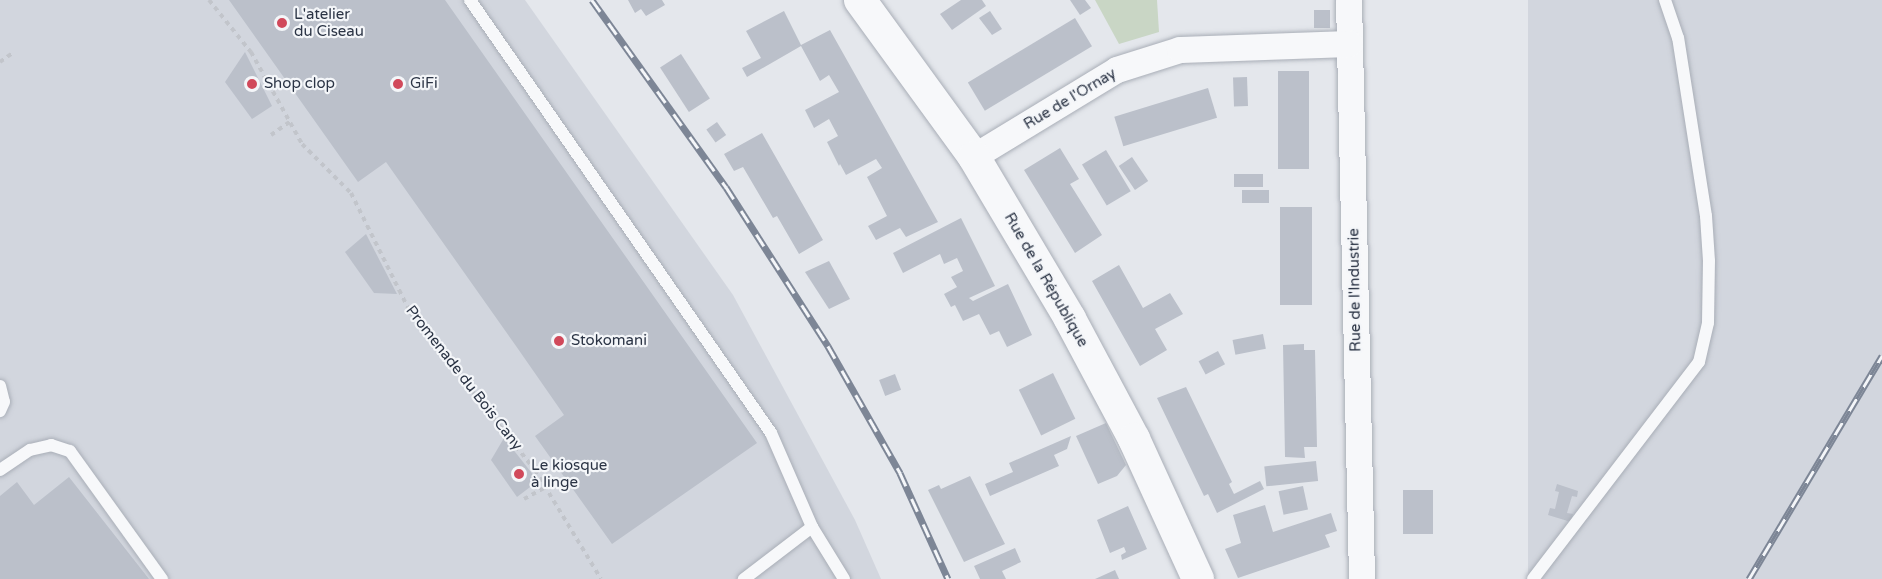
<!DOCTYPE html>
<html>
<head>
<meta charset="utf-8">
<style>
	body { margin:0 }
	#map { position:relative; width:1882px; height:579px; overflow:hidden; background:#e4e7ec; font-family:"Varela Round",sans-serif }
	div>[style] { position:absolute }
	.built>* { inset:0; background:#d2d6de; transform-origin:0 0 }
	.green>* { inset:0; background:#c9d6c5 }
	.building>* { inset:0; background:#bbc0ca; transform-origin:0 0 }
	.path>* { height:4px; margin-top:-2px; transform-origin:0; background:repeating-linear-gradient(90deg,#c2c5cb 0 4.5px,transparent 0 9px) }
	.roads { filter:drop-shadow(0 0 2px #a9aeb7) drop-shadow(0 0 2px #a9aeb7) }
	.service>* { height:12px; margin:-6px; padding:0 6px; transform-origin:6px; border-radius:6px; background:#f7f8fa }
	.minor>* { height:26px; margin:-13px; padding:0 13px; transform-origin:13px; border-radius:13px; background:#f7f8fa }
	.tertiary>* { height:32px; margin:-16px; padding:0 16px; transform-origin:16px; border-radius:16px; background:#f7f8fa }
	.rail>* { height:7px; margin-top:-3.5px; transform-origin:0; background:repeating-linear-gradient(90deg,#f4f6f9 0 14px,#7d8696 0 28px); box-sizing:border-box; border-block:2px solid #7d8696 }
	.dots>* { width:16px; height:16px; translate:-50% -50%; box-sizing:border-box; border:3px solid #f4f6f9; border-radius:50% }
	span { translate:-50% -50%; white-space:nowrap; text-align:center; line-height:1.15; -webkit-text-stroke:4.5px #f4f6f9; paint-order:stroke }
	.poi-label { font-size:15px; color:#2b3445 }
	.left { translate:0 -50%; text-align:left }
	.street-label { font-size:15px; color:#2b3445 }
</style>
</head>
<body>
<div id="map">
	<div class="built">
		<i style="clip-path:polygon(0 0,525px 0,733px 295px,855px 520px,881px 579px,0 579px)"></i>
		<i style="left:1528px;top:0;width:354px;height:580px"></i>
	</div>
	<div class="green">
		<i style="clip-path:polygon(1095px 0,1157px 0,1159px 32px,1119px 44px)"></i>
	</div>
	<div class="building">
		<i style="clip-path:polygon(229px 0,445px 0,757px 443px,612px 544px,535px 436px,564px 415px,516px 346px,386px 162px,358px 182px)"></i>
		<i style="clip-path:polygon(628px 0,662px 0,665px 5px,646px 16px,641px 9px,635px 13px)"></i>
		<i style="clip-path:polygon(961px 0,982px 0,986px 6px,952px 30px,940px 14px)"></i>
		<i style="clip-path:polygon(1070px 0,1085px 0,1091px 8px,1080px 15px)"></i>
		<i style="left:1314px;top:10px;width:16px;height:18px"></i>
		<i style="clip-path:polygon(784px 11px,801px 45px,830px 30px,938px 222px,906px 237px,900px 228px,876px 240px,868px 226px,887px 216px,867px 177px,882px 168px,876px 159px,846px 175px,840px 164px,839px 166px,827px 142px,838px 136px,829px 119px,814px 128px,805px 110px,839px 92px,829px 75px,820px 81px,801px 46px,747px 77px,742px 68px,761px 58px,746px 31px)"></i>
		<i style="clip-path:polygon(990px 11px,1002px 29px,992px 35px,979px 18px)"></i>
		<i style="left:1075px;top:18px;width:33px;height:125px;rotate:59deg"></i>
		<i style="clip-path:polygon(245px 52px,272px 106px,252px 119px,225px 82px)"></i>
		<i style="left:681px;top:54px;width:53px;height:25px;rotate:57deg"></i>
		<i style="left:1278px;top:71px;width:31px;height:98px"></i>
		<i style="left:1247px;top:77px;width:29px;height:14px;rotate:88deg"></i>
		<i style="left:1208px;top:88px;width:31px;height:98px;rotate:73deg"></i>
		<i style="left:717px;top:122px;width:16px;height:13px;rotate:55deg"></i>
		<i style="clip-path:polygon(762px 133px,823px 240px,799px 254px,777px 216px,773px 218px,743px 167px,734px 171px,724px 154px)"></i>
		<i style="clip-path:polygon(1060px 148px,1079px 179px,1070px 184px,1102px 235px,1075px 253px,1024px 170px)"></i>
		<i style="left:1106px;top:150px;width:48px;height:28px;rotate:59deg"></i>
		<i style="left:1132px;top:157px;width:29px;height:16px;rotate:56deg"></i>
		<i style="left:1234px;top:174px;width:29px;height:13px"></i>
		<i style="left:1242px;top:190px;width:27px;height:13px"></i>
		<i style="left:1280px;top:207px;width:32px;height:98px"></i>
		<i style="clip-path:polygon(961px 218px,995px 286px,969px 298px,973px 301px,1008px 284px,1032px 335px,1007px 347px,999px 331px,990px 335px,979px 314px,963px 321px,955px 305px,951px 307px,944px 294px,957px 287px,951px 277px,963px 271px,957px 258px,944px 264px,940px 254px,903px 273px,893px 253px)"></i>
		<i style="clip-path:polygon(366px 234px,397px 294px,374px 293px,345px 252px)"></i>
		<i style="clip-path:polygon(829px 261px,850px 299px,829px 309px,805px 272px)"></i>
		<i style="clip-path:polygon(1119px 265px,1143px 308px,1170px 293px,1183px 314px,1155px 329px,1167px 350px,1140px 366px,1092px 281px)"></i>
		<i style="left:1263px;top:334px;width:15px;height:31px;rotate:79deg"></i>
		<i style="clip-path:polygon(1304px 344px,1304px 350px,1315px 350px,1317px 447px,1304px 447px,1305px 458px,1285px 457px,1283px 345px)"></i>
		<i style="left:1218px;top:351px;width:15px;height:22px;rotate:62deg"></i>
		<i style="left:1053px;top:373px;width:51px;height:38px;rotate:64deg"></i>
		<i style="left:895px;top:374px;width:17px;height:17px;rotate:69deg"></i>
		<i style="clip-path:polygon(1186px 387px,1232px 482px,1229px 484px,1234px 494px,1260px 481px,1264px 489px,1217px 513px,1208px 494px,1204px 496px,1157px 398px)"></i>
		<i style="clip-path:polygon(1106px 423px,1126px 465px,1117px 476px,1098px 484px,1076px 436px)"></i>
		<i style="clip-path:polygon(1071px 436px,1067px 449px,1054px 455px,1059px 466px,990px 496px,985px 484px,1013px 472px,1009px 463px)"></i>
		<i style="clip-path:polygon(504px 438px,538px 481px,517px 497px,491px 460px)"></i>
		<i style="left:1316px;top:461px;width:20px;height:52px;rotate:84deg"></i>
		<i style="clip-path:polygon(970px 476px,1005px 544px,964px 562px,928px 490px,939px 485px,941px 489px)"></i>
		<i style="clip-path:polygon(69px 477px,149px 579px,0 579px,0 496px,17px 482px,34px 505px)"></i>
		<i style="clip-path:polygon(1557px 484px,1578px 491px,1577px 497px,1572px 496px,1567px 513px,1573px 514px,1571px 522px,1548px 515px,1550px 508px,1555px 509px,1559px 492px,1555px 491px)"></i>
		<i style="left:1303px;top:486px;width:24px;height:25px;rotate:78deg"></i>
		<i style="left:1403px;top:490px;width:30px;height:44px"></i>
		<i style="clip-path:polygon(1265px 505px,1273px 532px,1331px 513px,1337px 531px,1325px 535px,1330px 547px,1238px 578px,1225px 549px,1241px 543px,1233px 515px)"></i>
		<i style="clip-path:polygon(1128px 506px,1147px 549px,1122px 560px,1121px 555px,1126px 552px,1124px 547px,1110px 553px,1097px 520px)"></i>
		<i style="clip-path:polygon(1015px 548px,1021px 562px,1002px 571px,1006px 579px,980px 579px,974px 566px)"></i>
		<i style="clip-path:polygon(1115px 570px,1119px 579px,1095px 579px)"></i>
	</div>
	<div class="path">
		<i style="left:209px;top:0;width:67px;rotate:51.1deg"></i>
		<i style="left:251px;top:52px;width:105px;rotate:61deg"></i>
		<i style="left:302px;top:144px;width:69px;rotate:45deg"></i>
		<i style="left:351px;top:193px;width:133px;rotate:63.6deg"></i>
		<i style="left:410px;top:312px;width:201px;rotate:51.7deg"></i>
		<i style="left:535px;top:470px;width:127px;rotate:58.8deg"></i>
		<i style="left:0;top:62px;width:14px;rotate:-36deg"></i>
		<i style="left:271px;top:135px;width:24px;rotate:-35deg"></i>
		<i style="left:524px;top:499px;width:25px;rotate:-29deg"></i>
	</div>
	<div class="roads">
		<div class="service">
			<i style="left:470px;top:0;width:527px;rotate:55.19deg"></i>
			<i style="left:771px;top:433px;width:103px;rotate:66.4deg"></i>
			<i style="left:812px;top:527px;width:86px;rotate:142.6deg"></i>
			<i style="left:0;top:386px;width:16px;rotate:76deg"></i>
			<i style="left:4px;top:402px;width:10px;rotate:114deg"></i>
			<i style="left:0;top:470px;width:36px;rotate:-34deg"></i>
			<i style="left:30px;top:450px;width:22px;rotate:-13deg"></i>
			<i style="left:51px;top:445px;width:20px;rotate:18deg"></i>
			<i style="left:70px;top:451px;width:158px;rotate:54.3deg"></i>
			<i style="left:812px;top:527px;width:61px;rotate:58.4deg"></i>
			<i style="left:1533px;top:579px;width:273px;rotate:-52.6deg"></i>
			<i style="left:1699px;top:362px;width:40px;rotate:-77deg"></i>
			<i style="left:1708px;top:323px;width:62px;rotate:-89.1deg"></i>
			<i style="left:1709px;top:261px;width:45px;rotate:-93.8deg"></i>
			<i style="left:1706px;top:216px;width:180px;rotate:-98.9deg"></i>
			<i style="left:1678px;top:38px;width:40px;rotate:-108.9deg"></i>
		</div>
		<div class="minor">
			<i style="left:1349px;top:0;width:579px;rotate:88.71deg"></i>
			<i style="left:974px;top:157px;width:167px;rotate:-31.3deg"></i>
			<i style="left:1117px;top:70px;width:66px;rotate:-17.6deg"></i>
			<i style="left:1180px;top:50px;width:170px;rotate:-2deg"></i>
		</div>
		<div class="tertiary">
			<i style="left:860px;top:0;width:194px;rotate:54deg"></i>
			<i style="left:974px;top:157px;width:188px;rotate:59.3deg"></i>
			<i style="left:1070px;top:319px;width:136px;rotate:61.9deg"></i>
			<i style="left:1134px;top:439px;width:154px;rotate:65.4deg"></i>
		</div>
	</div>
	<div class="rail">
		<i style="left:592px;top:0;width:230px;rotate:54.4deg"></i>
		<i style="left:726px;top:187px;width:189px;rotate:57.3deg"></i>
		<i style="left:828px;top:346px;width:146px;rotate:60.4deg"></i>
		<i style="left:900px;top:473px;width:116px;rotate:65.6deg"></i>
		<i style="left:1749px;top:579px;width:260px;rotate:-59.2deg"></i>
	</div>
	<div class="dots">
		<i style="left:282px;top:23px;background:#d1495b"></i>
		<i style="left:252px;top:84px;background:#d1495b"></i>
		<i style="left:398px;top:84px;background:#d1495b"></i>
		<i style="left:559px;top:341px;background:#d1495b"></i>
		<i style="left:519px;top:474px;background:#d1495b"></i>
	</div>
	<div class="poi-label">
		<span class="left" style="left:294px;top:23px">L'atelier<br>du Ciseau</span>
		<span class="left" style="left:264px;top:84px">Shop clop</span>
		<span class="left" style="left:410px;top:84px">GiFi</span>
		<span class="left" style="left:571px;top:341px">Stokomani</span>
		<span class="left" style="left:531px;top:474px">Le kiosque<br>à linge</span>
	</div>
	<div class="street-label">
		<span style="left:1070px;top:99px;rotate:-31deg">Rue de l'Ornay</span>
		<span style="left:1046px;top:280px;rotate:60deg">Rue de la République</span>
		<span style="left:1355px;top:290px;rotate:-91deg">Rue de l'Industrie</span>
		<span style="left:464px;top:378px;rotate:52deg">Promenade du Bois Cany</span>
	</div>
</div>
</body>
</html>
